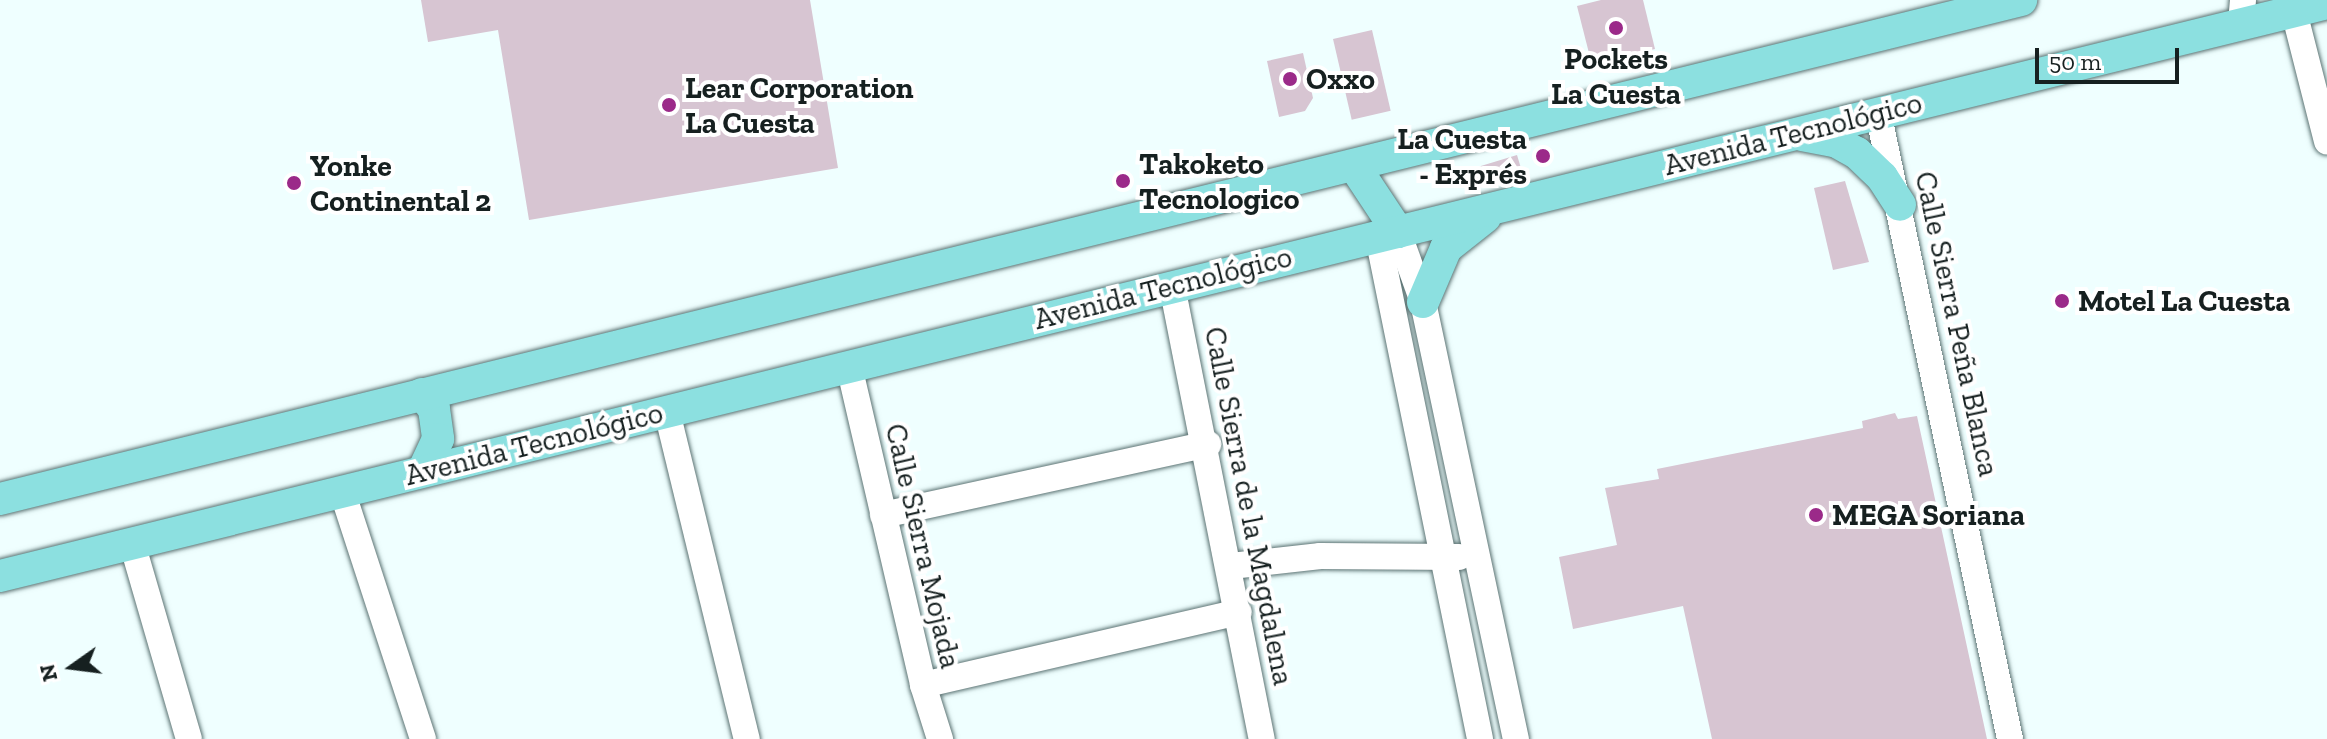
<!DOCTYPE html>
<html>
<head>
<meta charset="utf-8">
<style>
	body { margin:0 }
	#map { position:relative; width:2327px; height:739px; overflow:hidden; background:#efffff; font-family:"Zilla Slab",serif }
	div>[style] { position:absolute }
	.building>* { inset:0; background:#d7c5d2; transform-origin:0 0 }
	.roads { filter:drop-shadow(0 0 2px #5c7474) drop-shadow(0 0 2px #5c7474) }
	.minor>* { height:26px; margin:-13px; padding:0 13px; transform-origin:13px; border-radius:13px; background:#fff }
	.major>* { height:32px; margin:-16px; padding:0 16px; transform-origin:16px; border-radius:16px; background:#8ce0e0 }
	.dots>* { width:22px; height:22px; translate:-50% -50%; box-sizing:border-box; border:4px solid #fff; border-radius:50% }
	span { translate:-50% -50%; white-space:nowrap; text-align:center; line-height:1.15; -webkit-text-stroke:8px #fff; paint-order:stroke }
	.poi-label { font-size:30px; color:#162020; font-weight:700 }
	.left { translate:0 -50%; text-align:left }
	.right { translate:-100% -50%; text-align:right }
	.street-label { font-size:30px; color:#162020 }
	.north { position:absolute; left:32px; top:627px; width:80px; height:80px; -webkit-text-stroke:6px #fff; paint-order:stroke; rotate:256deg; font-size:22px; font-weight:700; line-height:32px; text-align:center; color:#162020 }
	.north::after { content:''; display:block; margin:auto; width:28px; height:36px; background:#162020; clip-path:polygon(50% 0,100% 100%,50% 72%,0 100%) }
	.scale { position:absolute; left:2035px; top:48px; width:144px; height:36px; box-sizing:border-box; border:4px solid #162020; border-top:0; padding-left:10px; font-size:24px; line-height:28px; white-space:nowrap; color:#162020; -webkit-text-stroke:6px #fff; paint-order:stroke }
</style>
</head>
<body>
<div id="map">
	<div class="building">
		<i style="clip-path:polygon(421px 0,810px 0,838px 168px,529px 220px,498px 30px,428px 42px)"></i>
		<i style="clip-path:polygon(1601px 0,1643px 0,1655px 49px,1592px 65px,1577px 6px)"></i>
		<i style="left:1372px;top:30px;width:83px;height:40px;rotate:77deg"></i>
		<i style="clip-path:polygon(1303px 53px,1313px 98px,1305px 111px,1279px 117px,1267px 61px)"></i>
		<i style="left:1517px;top:155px;width:14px;height:49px;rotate:73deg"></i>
		<i style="clip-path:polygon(1845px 181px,1869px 262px,1833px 270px,1814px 188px)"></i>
		<i style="clip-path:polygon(1895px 413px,1898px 419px,1917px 416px,1987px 739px,1712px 739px,1683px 606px,1573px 629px,1559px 557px,1617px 545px,1605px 488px,1659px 479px,1657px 469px,1863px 428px,1862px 421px)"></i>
	</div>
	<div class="roads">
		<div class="minor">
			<i style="left:2291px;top:0;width:146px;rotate:75.7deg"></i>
			<i style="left:2241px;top:23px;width:23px;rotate:-85deg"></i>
			<i style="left:1878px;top:112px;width:641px;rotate:78.11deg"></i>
			<i style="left:1398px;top:232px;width:74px;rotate:70.3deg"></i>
			<i style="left:1423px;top:302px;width:447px;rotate:78deg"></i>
			<i style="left:1378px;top:237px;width:512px;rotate:78.51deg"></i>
			<i style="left:1172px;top:286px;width:462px;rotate:78.8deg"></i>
			<i style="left:849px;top:366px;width:327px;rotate:76.9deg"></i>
			<i style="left:923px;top:685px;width:57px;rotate:72.5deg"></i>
			<i style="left:667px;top:412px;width:337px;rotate:76.3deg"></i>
			<i style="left:342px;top:491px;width:261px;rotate:71.9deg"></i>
			<i style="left:883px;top:515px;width:333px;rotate:-12.3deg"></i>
			<i style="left:132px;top:543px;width:204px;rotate:73.8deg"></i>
			<i style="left:1231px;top:566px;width:90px;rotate:-6.4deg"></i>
			<i style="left:1320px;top:556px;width:139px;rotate:0.4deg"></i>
			<i style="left:923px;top:685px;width:324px;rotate:-13deg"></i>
		</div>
		<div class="major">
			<i style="left:1802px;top:135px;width:36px;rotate:11deg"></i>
			<i style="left:1837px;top:142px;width:23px;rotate:29deg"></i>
			<i style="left:1857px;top:153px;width:35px;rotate:44deg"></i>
			<i style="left:1882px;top:177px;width:33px;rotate:57deg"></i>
			<i style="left:1355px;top:167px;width:78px;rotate:56.5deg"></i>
			<i style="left:1423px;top:302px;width:59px;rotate:-66.9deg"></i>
			<i style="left:1446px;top:248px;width:50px;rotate:-38.5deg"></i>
			<i style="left:422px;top:394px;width:19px;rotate:51deg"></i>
			<i style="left:434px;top:409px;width:30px;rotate:82deg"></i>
			<i style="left:438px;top:439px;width:35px;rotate:115deg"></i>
			<i style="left:0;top:499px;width:2082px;rotate:-13.87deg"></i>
			<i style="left:0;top:576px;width:2397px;rotate:-13.83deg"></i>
		</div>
	</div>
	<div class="dots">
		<i style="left:1616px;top:28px;background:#9b2a89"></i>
		<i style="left:1290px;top:79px;background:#9b2a89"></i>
		<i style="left:669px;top:105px;background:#9b2a89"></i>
		<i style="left:1543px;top:156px;background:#9b2a89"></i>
		<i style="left:1123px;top:181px;background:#9b2a89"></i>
		<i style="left:294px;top:183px;background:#9b2a89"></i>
		<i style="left:2062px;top:301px;background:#9b2a89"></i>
		<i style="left:1816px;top:515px;background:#9b2a89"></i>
	</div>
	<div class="poi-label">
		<span style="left:1616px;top:76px">Pockets<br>La Cuesta</span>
		<span class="left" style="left:1306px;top:79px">Oxxo</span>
		<span class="left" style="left:685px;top:105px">Lear Corporation<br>La Cuesta</span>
		<span class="right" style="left:1527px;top:156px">La Cuesta<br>- Exprés</span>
		<span class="left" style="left:1139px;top:181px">Takoketo<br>Tecnologico</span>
		<span class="left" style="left:310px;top:183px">Yonke<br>Continental 2</span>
		<span class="left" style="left:2078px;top:301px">Motel La Cuesta</span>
		<span class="left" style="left:1832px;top:515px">MEGA Soriana</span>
	</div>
	<div class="street-label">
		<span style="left:1793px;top:134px;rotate:-14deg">Avenida Tecnológico</span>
		<span style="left:1163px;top:288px;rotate:-14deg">Avenida Tecnológico</span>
		<span style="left:1957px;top:324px;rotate:78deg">Calle Sierra Peña Blanca</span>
		<span style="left:534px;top:444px;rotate:-14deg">Avenida Tecnológico</span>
		<span style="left:1249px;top:506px;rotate:79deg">Calle Sierra de la Magdalena</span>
		<span style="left:923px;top:546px;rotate:77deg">Calle Sierra Mojada</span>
	</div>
	<div class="north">N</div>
	<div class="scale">50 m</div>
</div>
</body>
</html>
